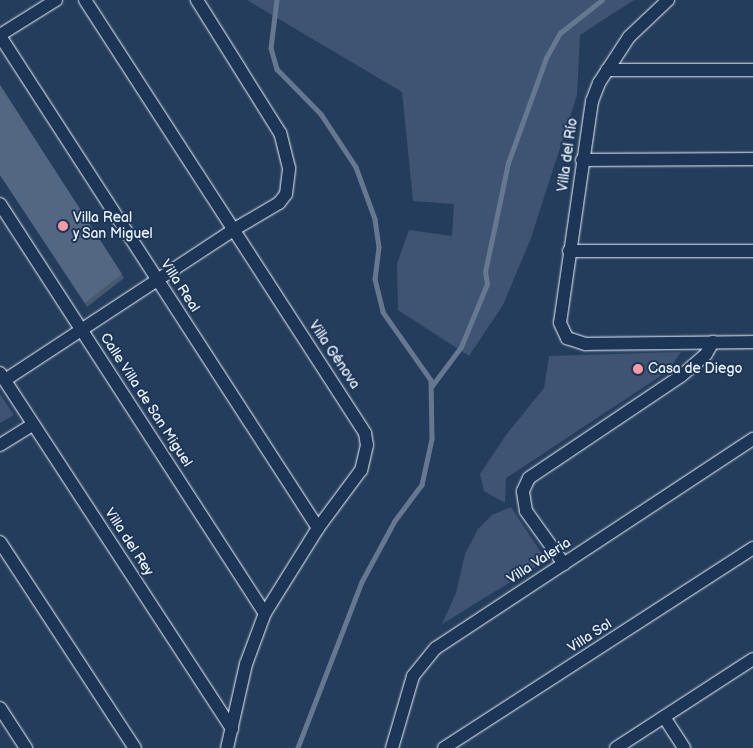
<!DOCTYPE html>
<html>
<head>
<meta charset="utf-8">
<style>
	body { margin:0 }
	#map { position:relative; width:753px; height:748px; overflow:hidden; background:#253d5d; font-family:"Balsamiq Sans",sans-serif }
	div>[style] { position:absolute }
	.green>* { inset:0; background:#3e5472 }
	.stream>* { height:4.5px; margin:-2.25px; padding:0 2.25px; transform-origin:2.25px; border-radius:2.25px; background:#657890 }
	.roads { filter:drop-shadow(0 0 1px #e8f1f8) drop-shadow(0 0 1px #e8f1f8) }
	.street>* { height:12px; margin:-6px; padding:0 6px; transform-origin:6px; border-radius:6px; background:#1d3557 }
	.wall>* { inset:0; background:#475970 }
	.building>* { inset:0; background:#536782 }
	.dots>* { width:14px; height:14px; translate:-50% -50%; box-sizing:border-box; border:2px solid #1d3557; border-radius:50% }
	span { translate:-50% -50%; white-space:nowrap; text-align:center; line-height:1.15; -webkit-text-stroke:4px #1d3557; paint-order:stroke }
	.street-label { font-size:14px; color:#e8f1f8 }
	.poi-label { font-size:14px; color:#e8f1f8 }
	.left { translate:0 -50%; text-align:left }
</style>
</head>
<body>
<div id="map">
	<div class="green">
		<i style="clip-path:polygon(247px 0,634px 0,580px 35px,577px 95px,531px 238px,503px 305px,469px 356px,398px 310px,397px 264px,409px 230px,452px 236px,454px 204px,413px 201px,402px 92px)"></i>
		<i style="clip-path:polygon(681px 352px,668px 371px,506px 478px,505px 503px,484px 491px,480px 474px,506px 435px,544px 388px,549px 356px)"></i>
		<i style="clip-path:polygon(0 394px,14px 415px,0 423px)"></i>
		<i style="clip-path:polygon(511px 507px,546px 560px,442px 624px,456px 593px,465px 554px,478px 529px,492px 515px)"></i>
	</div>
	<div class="stream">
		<i style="left:277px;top:0;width:48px;rotate:97.1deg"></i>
		<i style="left:271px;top:48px;width:22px;rotate:74deg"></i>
		<i style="left:277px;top:69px;width:63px;rotate:45.6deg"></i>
		<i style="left:321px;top:114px;width:64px;rotate:56.6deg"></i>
		<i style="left:356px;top:167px;width:55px;rotate:69.9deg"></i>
		<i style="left:375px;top:219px;width:28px;rotate:82deg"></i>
		<i style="left:379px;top:247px;width:32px;rotate:97deg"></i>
		<i style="left:375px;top:279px;width:34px;rotate:76deg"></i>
		<i style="left:383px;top:312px;width:83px;rotate:54.8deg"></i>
		<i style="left:431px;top:380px;width:59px;rotate:89deg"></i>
		<i style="left:432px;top:439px;width:47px;rotate:102.3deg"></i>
		<i style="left:422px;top:485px;width:45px;rotate:126.9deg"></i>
		<i style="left:395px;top:521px;width:69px;rotate:118.4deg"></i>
		<i style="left:362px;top:582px;width:178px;rotate:111.1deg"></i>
		<i style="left:431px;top:387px;width:50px;rotate:-53.1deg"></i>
		<i style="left:461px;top:347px;width:68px;rotate:-67.6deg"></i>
		<i style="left:487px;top:284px;width:12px;rotate:-99deg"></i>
		<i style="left:485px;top:272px;width:111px;rotate:-78.1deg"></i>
		<i style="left:508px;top:163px;width:112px;rotate:-70.1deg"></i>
		<i style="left:546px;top:58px;width:29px;rotate:-61deg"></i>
		<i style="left:560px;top:33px;width:53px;rotate:-38.2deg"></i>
	</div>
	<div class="roads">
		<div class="street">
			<i style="left:85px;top:0;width:516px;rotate:57.11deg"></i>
			<i style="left:365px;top:433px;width:12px;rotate:81deg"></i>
			<i style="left:367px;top:445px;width:26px;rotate:103deg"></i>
			<i style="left:361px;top:470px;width:72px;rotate:126.6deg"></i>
			<i style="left:318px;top:528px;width:100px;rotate:121.9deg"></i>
			<i style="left:265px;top:613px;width:54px;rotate:110.4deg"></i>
			<i style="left:246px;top:664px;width:86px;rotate:102.7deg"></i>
			<i style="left:668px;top:0;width:54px;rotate:136.5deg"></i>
			<i style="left:629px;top:37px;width:55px;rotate:123.1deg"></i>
			<i style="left:599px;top:83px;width:19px;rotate:111deg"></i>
			<i style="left:592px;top:101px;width:224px;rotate:98.2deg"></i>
			<i style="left:560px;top:323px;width:17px;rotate:65deg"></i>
			<i style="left:567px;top:338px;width:20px;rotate:18deg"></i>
			<i style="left:586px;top:344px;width:167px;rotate:-0.7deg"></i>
			<i style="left:0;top:35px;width:66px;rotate:-32deg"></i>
			<i style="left:0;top:36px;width:586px;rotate:57.12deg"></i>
			<i style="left:607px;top:70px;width:146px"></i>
			<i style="left:582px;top:160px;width:171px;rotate:-0.3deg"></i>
			<i style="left:0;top:204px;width:487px;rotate:57.1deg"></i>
			<i style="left:569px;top:251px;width:184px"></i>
			<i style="left:0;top:373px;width:425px;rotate:56.9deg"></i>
			<i style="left:5px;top:380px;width:273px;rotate:-33.3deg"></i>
			<i style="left:233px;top:230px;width:53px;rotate:-30.4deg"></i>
			<i style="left:279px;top:203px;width:11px;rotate:-52deg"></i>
			<i style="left:286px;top:194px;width:26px;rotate:-83deg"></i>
			<i style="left:289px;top:168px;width:36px;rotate:-104deg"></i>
			<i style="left:280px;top:133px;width:157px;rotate:-122deg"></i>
			<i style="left:0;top:445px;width:39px;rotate:-32deg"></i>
			<i style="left:0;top:542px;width:246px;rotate:56.8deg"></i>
			<i style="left:564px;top:564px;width:65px;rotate:-125.6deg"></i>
			<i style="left:526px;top:511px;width:20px;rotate:-99deg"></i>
			<i style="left:523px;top:491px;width:14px;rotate:-65deg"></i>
			<i style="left:529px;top:478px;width:183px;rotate:-33.9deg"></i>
			<i style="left:681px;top:376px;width:33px;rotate:-41deg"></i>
			<i style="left:706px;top:354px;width:14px;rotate:-60deg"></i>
			<i style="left:0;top:708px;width:48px;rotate:57deg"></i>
			<i style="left:664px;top:717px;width:37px;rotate:57deg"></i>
			<i style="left:392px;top:748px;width:75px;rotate:-73.7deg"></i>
			<i style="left:413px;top:676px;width:36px;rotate:-51deg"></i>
			<i style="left:436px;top:648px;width:380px;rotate:-33.4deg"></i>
			<i style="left:444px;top:748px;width:368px;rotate:-32.9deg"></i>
			<i style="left:616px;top:748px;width:163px;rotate:-33deg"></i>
		</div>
	</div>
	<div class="wall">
		<i style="clip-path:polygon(0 85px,124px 278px,87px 307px,0 175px)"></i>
	</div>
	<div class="building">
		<i style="clip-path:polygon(0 85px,122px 274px,85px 303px,0 175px)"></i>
	</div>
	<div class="dots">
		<i style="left:63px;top:226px;background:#ff9aa2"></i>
		<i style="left:638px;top:369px;background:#ff9aa2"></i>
	</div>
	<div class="street-label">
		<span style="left:568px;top:155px;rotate:-82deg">Villa del Río</span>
		<span style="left:180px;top:286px;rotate:57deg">Villa Real</span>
		<span style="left:334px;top:355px;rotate:56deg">Villa Génova</span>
		<span style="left:146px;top:400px;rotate:57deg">Calle Villa de San Miguel</span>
		<span style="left:129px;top:542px;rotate:57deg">Villa del Rey</span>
		<span style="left:539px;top:561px;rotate:-33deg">Villa Valeria</span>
		<span style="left:590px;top:636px;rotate:-33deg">Villa Sol</span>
	</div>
	<div class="poi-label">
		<span class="left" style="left:73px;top:226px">Villa Real<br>y San Miguel</span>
		<span class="left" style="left:648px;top:369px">Casa de Diego</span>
	</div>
</div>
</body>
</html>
